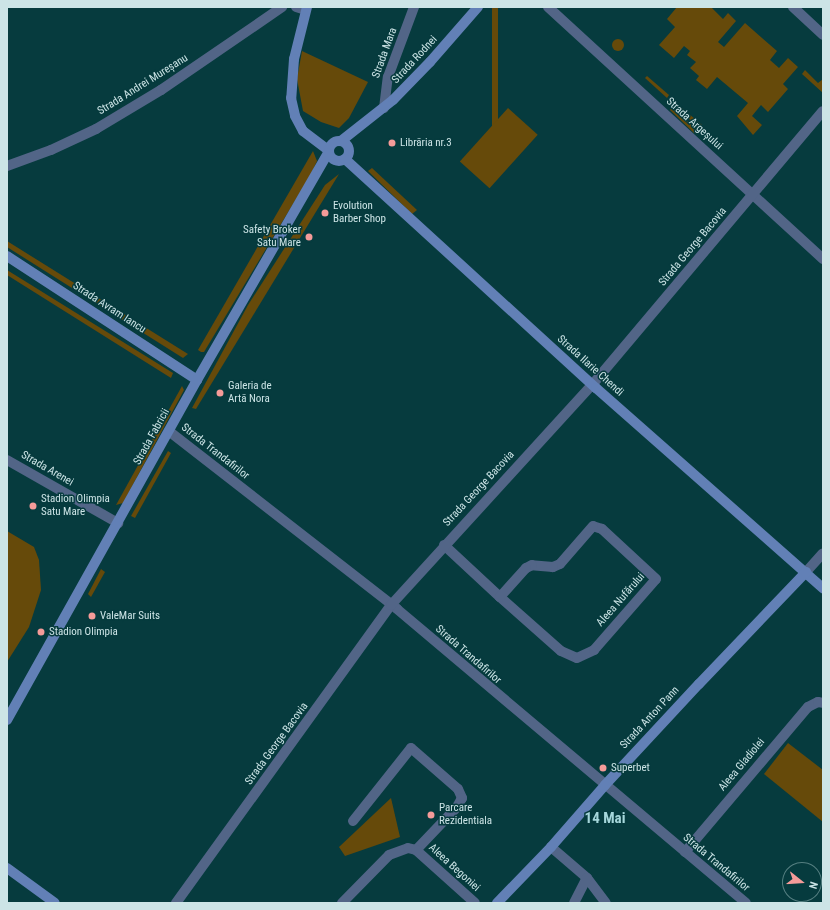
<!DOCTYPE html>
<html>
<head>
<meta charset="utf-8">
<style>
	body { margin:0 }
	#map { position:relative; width:830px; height:910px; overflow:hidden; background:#063b3e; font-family:"Roboto Condensed",sans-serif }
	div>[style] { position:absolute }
	.green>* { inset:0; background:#664a0a; transform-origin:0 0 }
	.round { border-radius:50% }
	.street>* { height:10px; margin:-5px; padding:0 5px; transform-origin:5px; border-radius:5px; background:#526587 }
	.secondary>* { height:10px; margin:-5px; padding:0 5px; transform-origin:5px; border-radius:5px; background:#6280b6 }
	.secondary>.ring { margin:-5px; padding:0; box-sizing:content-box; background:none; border:10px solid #6280b6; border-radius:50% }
	.dots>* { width:11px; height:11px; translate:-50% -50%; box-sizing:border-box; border:2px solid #063b3e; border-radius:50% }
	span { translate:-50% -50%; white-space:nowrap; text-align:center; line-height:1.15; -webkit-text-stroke:3px #063b3e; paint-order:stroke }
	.street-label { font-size:11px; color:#cce4e6 }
	.poi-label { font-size:11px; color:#cce4e6 }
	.left { translate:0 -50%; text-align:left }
	.right { translate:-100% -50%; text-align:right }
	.district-label { font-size:15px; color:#a6d7db; font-weight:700 }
	.frame { position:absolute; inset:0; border:8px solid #cce4e6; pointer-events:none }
	.north { position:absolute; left:782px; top:862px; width:40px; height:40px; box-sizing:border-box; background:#063b3e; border:1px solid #557f81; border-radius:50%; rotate:107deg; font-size:11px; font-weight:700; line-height:16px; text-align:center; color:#cce4e6 }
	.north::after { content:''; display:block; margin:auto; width:14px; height:18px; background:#f59b99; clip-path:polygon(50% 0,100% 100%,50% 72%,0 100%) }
</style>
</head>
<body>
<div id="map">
	<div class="green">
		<i style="left:492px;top:7px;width:6px;height:134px"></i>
		<i style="clip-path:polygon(677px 7px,711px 7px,723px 19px,728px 13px,736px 21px,718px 42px,724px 47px,745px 23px,777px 51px,770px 60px,779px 68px,788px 58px,798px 67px,783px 84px,788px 89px,768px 112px,761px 105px,752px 116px,762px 125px,753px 135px,737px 116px,748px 103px,717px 77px,707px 89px,696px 80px,699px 76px,690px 68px,696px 62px,687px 55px,690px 51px,684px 46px,674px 58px,659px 45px,675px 27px,667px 19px)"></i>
		<i class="round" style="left:612px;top:39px;width:12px;height:12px"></i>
		<i style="clip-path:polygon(302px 51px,368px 82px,349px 118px,339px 128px,321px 122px,303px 111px,297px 79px)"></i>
		<i style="clip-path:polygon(805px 70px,818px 83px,823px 79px,823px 93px,802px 74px)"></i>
		<i style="clip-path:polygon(647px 76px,669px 95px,667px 98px,645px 78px)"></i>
		<i style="clip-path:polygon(676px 103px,702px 125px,699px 128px,674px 105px)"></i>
		<i style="clip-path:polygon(672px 107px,697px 130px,694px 133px,670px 110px)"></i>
		<i style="left:508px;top:108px;width:40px;height:72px;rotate:42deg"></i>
		<i style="clip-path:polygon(313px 151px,317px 161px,311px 174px,204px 352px,201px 352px,198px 350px)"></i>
		<i style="clip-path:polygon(372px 168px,417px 210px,412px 214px,368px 171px)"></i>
		<i style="clip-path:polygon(339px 174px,196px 409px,192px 408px,248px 305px,325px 185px)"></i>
		<i style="clip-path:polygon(7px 241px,188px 354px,183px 358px,7px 247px)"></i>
		<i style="clip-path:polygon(7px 270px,173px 373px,171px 378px,7px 275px)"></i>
		<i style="clip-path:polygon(182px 386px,184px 390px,123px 503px,116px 505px)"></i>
		<i style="clip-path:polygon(168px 451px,171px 453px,135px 518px,131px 516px)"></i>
		<i style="clip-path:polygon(7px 531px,34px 547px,39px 560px,41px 590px,29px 627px,7px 662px)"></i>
		<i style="clip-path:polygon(101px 569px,105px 572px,91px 597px,88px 594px)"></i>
		<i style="clip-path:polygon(788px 743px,823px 770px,823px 822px,764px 774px)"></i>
		<i style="clip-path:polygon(391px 798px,400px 837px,345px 856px,339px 847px)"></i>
	</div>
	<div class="street">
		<i style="left:296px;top:7px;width:10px;rotate:17deg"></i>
		<i style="left:548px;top:7px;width:373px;rotate:42.5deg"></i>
		<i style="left:793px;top:7px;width:41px;rotate:43deg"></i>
		<i style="left:384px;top:108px;width:31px;rotate:-83deg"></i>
		<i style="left:388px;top:77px;width:75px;rotate:-69.6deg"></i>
		<i style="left:7px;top:166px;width:47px;rotate:-20deg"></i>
		<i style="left:51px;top:150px;width:50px;rotate:-25deg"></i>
		<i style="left:96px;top:129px;width:76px;rotate:-31deg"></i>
		<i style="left:161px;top:90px;width:147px;rotate:-34.4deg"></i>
		<i style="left:170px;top:432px;width:288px;rotate:37.9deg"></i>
		<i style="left:397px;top:609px;width:456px;rotate:40.1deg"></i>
		<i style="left:7px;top:460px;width:128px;rotate:29.6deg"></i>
		<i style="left:444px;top:545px;width:76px;rotate:42.9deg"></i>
		<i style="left:500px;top:597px;width:81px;rotate:41.5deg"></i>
		<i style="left:561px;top:651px;width:17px;rotate:24deg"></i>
		<i style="left:577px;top:658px;width:19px;rotate:-25deg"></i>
		<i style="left:594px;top:650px;width:94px;rotate:-48.9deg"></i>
		<i style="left:656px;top:579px;width:74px;rotate:-137.2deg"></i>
		<i style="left:602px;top:529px;width:9px;rotate:-162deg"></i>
		<i style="left:593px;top:526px;width:50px;rotate:131deg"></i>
		<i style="left:560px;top:564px;width:8px;rotate:157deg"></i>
		<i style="left:553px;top:567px;width:21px;rotate:-175deg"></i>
		<i style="left:532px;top:565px;width:7px;rotate:153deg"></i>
		<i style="left:526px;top:568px;width:39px;rotate:132deg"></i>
		<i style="left:806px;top:572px;width:25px;rotate:-48deg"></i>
		<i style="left:353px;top:821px;width:93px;rotate:-51.5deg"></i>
		<i style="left:411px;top:748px;width:62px;rotate:41.1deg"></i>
		<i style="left:458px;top:789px;width:10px;rotate:66deg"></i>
		<i style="left:462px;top:798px;width:10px;rotate:119deg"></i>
		<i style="left:457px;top:807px;width:59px;rotate:133.6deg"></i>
		<i style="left:551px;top:847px;width:48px;rotate:40.7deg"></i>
		<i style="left:587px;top:878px;width:31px;rotate:53deg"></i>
		<i style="left:685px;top:852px;width:190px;rotate:-49.7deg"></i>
		<i style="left:808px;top:707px;width:11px;rotate:-27deg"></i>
		<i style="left:818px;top:702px;width:5px;rotate:11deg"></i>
		<i style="left:176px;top:903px;width:367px;rotate:-54.2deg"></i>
		<i style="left:391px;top:605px;width:298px;rotate:-47.6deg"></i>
		<i style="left:592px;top:385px;width:358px;rotate:-49.9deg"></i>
		<i style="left:342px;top:903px;width:67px;rotate:-45.6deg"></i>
		<i style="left:389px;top:855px;width:20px;rotate:-20deg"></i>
		<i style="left:408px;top:848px;width:8px;rotate:14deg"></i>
		<i style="left:416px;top:850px;width:79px;rotate:41.9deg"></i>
		<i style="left:574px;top:903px;width:28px;rotate:-63deg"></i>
	</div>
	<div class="secondary">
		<i style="left:307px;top:7px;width:54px;rotate:104deg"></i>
		<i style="left:294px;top:59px;width:39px;rotate:94deg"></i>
		<i style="left:291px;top:98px;width:18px;rotate:77deg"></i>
		<i style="left:295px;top:116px;width:17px;rotate:62deg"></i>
		<i style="left:303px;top:131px;width:31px;rotate:37deg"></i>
		<i class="ring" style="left:329px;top:141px;width:10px;height:10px"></i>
		<i style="left:341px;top:141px;width:66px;rotate:-38.3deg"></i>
		<i style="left:393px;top:100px;width:53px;rotate:-45.8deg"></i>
		<i style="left:430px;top:62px;width:73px;rotate:-48.9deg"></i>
		<i style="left:345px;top:159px;width:340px;rotate:42.4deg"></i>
		<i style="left:596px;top:388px;width:303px;rotate:41.4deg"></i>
		<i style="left:7px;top:256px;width:227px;rotate:33.1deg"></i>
		<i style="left:7px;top:720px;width:389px;rotate:-60.8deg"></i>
		<i style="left:197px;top:380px;width:262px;rotate:-60deg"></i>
		<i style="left:7px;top:868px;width:59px;rotate:36.1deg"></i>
		<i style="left:497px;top:903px;width:78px;rotate:-46deg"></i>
		<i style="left:551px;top:847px;width:82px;rotate:-48.9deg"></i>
		<i style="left:605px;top:785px;width:138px;rotate:-47.1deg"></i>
		<i style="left:699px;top:684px;width:155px;rotate:-46.3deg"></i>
	</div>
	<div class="dots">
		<i style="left:392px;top:143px;background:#f59b99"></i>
		<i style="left:325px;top:213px;background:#f59b99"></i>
		<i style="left:309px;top:237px;background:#f59b99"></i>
		<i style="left:220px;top:393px;background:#f59b99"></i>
		<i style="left:33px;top:506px;background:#f59b99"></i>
		<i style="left:92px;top:616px;background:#f59b99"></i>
		<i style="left:41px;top:632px;background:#f59b99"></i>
		<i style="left:603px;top:768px;background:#f59b99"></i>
		<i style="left:431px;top:815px;background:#f59b99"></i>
	</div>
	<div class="street-label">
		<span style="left:385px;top:53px;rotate:-70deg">Strada Mara</span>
		<span style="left:415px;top:60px;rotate:-47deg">Strada Rodnei</span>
		<span style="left:143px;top:85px;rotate:-32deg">Strada Andrei Mureșanu</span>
		<span style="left:694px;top:124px;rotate:42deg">Strada Argeșului</span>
		<span style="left:693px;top:247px;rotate:-50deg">Strada George Bacovia</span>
		<span style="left:109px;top:308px;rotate:33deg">Strada Avram Iancu</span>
		<span style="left:590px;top:366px;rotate:42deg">Strada Ilarie Chendi</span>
		<span style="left:152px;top:437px;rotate:-61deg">Strada Fabricii</span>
		<span style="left:215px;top:452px;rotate:38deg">Strada Trandafirilor</span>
		<span style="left:47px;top:469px;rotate:30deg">Strada Arenei</span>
		<span style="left:479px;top:489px;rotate:-47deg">Strada George Bacovia</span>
		<span style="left:621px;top:600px;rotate:-49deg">Aleea Nufărului</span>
		<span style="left:468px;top:655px;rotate:41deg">Strada Trandafirilor</span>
		<span style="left:650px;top:718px;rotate:-47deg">Strada Anton Pann</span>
		<span style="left:277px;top:744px;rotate:-54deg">Strada George Bacovia</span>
		<span style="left:742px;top:765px;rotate:-50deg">Aleea Gladiolei</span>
		<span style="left:716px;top:863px;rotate:40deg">Strada Trandafirilor</span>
		<span style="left:454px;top:868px;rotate:42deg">Aleea Begoniei</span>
	</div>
	<div class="poi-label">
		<span class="left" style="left:400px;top:143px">Librăria nr.3</span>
		<span class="left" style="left:333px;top:213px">Evolution<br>Barber Shop</span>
		<span class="right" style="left:301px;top:237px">Safety Broker<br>Satu Mare</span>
		<span class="left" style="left:228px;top:393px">Galeria de<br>Artă Nora</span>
		<span class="left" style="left:41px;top:506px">Stadion Olimpia<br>Satu Mare</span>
		<span class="left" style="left:100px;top:616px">ValeMar Suits</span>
		<span class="left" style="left:49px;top:632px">Stadion Olimpia</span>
		<span class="left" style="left:611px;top:768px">Superbet</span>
		<span class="left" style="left:439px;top:815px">Parcare<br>Rezidentiala</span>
	</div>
	<div class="district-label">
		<span style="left:605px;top:819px">14 Mai</span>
	</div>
	<div class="frame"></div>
	<div class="north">N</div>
</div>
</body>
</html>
